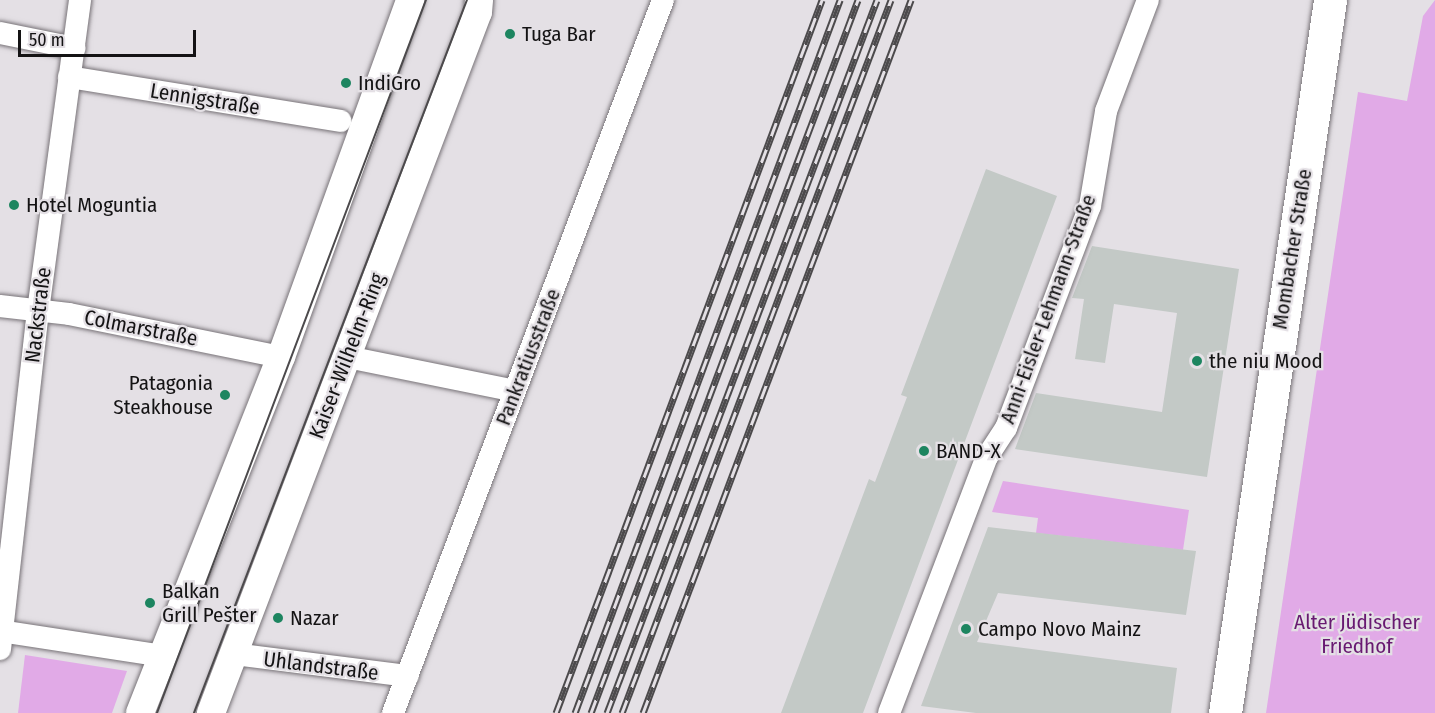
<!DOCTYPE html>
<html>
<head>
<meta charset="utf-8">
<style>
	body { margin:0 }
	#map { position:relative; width:1435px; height:713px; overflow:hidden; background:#e4e0e5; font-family:"Fira Sans Condensed",sans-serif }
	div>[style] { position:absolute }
	.green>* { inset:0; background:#e1aae7 }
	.building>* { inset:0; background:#c3c9c6 }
	.roads { filter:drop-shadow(0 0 2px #787378) drop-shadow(0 0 2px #787378) }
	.minor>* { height:22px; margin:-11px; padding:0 11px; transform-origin:11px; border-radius:11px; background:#fff }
	.tertiary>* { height:28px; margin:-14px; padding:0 14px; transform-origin:14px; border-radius:14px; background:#fff }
	.secondary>* { height:33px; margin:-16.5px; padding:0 16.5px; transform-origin:16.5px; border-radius:16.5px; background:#fff }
	.tram>* { height:1.5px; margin:-0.75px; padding:0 0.75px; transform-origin:0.75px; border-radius:0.75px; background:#4c4a4c }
	.rail>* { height:7px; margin-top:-3.5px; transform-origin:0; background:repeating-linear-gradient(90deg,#e4e0e5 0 14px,#4c4a4c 0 28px); box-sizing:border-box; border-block:2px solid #4c4a4c }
	.dots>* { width:16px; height:16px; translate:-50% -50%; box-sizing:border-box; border:3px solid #e4e0e5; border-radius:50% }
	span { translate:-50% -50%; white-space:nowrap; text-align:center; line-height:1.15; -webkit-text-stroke:4.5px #e4e0e5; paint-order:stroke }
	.poi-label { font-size:21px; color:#141314 }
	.left { translate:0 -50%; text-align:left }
	.right { translate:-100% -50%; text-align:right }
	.street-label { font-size:21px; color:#141314 }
	.park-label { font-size:21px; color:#681971 }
	.scale { position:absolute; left:18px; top:30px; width:178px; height:27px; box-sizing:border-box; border:3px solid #141314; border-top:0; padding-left:8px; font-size:18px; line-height:21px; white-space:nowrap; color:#141314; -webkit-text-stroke:4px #e4e0e5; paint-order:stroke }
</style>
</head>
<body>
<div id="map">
	<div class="green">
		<i style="clip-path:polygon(1435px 0,1435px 713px,1266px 713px,1358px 92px,1407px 101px,1423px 16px)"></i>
		<i style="clip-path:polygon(1003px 481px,1189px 510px,1183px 550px,1036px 533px,1038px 518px,992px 512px)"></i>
		<i style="clip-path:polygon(25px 655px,127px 671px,112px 713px,18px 713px)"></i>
	</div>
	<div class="building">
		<i style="clip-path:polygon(986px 169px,1057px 196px,863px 713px,781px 713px,869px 479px,875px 482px,907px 397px,901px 395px)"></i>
		<i style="clip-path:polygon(1092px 246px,1239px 269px,1207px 477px,1015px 449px,1036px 393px,1162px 412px,1177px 313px,1114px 304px,1105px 363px,1075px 359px,1084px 299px,1072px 298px)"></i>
		<i style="clip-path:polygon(988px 527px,1196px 551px,1186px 615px,998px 593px,977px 642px,1177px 668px,1171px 713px,976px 713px,921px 706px)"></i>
	</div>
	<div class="roads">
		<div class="minor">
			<i style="left:0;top:33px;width:76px;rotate:11.5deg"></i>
			<i style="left:69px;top:77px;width:275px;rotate:9.2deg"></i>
			<i style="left:0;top:306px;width:69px;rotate:6.6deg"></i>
			<i style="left:69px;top:314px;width:216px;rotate:11.5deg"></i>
			<i style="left:347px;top:357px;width:171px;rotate:11.4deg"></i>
			<i style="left:0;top:631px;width:165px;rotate:8.7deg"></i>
			<i style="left:0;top:649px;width:340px;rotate:-83.6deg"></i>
			<i style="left:38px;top:311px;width:314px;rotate:-82.3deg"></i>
			<i style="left:234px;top:654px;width:175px;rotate:7.2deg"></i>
			<i style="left:393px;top:713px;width:762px;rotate:-69.26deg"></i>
			<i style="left:889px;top:713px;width:274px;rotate:-69.1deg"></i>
			<i style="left:987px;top:457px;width:35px;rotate:-57deg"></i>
			<i style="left:1006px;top:428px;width:237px;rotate:-69.3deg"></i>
			<i style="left:1090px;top:206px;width:96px;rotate:-80.4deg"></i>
			<i style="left:1106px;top:111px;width:119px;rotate:-69.3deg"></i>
		</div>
		<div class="tertiary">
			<i style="left:140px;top:713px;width:383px;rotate:-68.4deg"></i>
			<i style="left:281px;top:357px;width:380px;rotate:-70.1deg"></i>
			<i style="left:211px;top:713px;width:750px;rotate:-69.15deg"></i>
			<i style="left:478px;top:12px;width:12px;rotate:-85deg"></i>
		</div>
		<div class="secondary">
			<i style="left:1225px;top:713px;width:721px;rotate:-81.62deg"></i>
		</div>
	</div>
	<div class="tram">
		<i style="left:157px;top:713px;width:762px;rotate:-69.33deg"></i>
		<i style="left:194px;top:713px;width:763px;rotate:-69.05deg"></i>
	</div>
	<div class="rail">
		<i style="left:556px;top:713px;width:761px;rotate:-69.54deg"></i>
		<i style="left:575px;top:713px;width:761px;rotate:-69.61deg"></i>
		<i style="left:591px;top:713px;width:761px;rotate:-69.47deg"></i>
		<i style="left:607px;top:713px;width:762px;rotate:-69.26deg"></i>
		<i style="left:622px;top:713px;width:762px;rotate:-69.33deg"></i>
		<i style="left:643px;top:713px;width:762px;rotate:-69.4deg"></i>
	</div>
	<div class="dots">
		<i style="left:510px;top:34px;background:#1d8560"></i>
		<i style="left:346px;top:83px;background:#1d8560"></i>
		<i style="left:14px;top:205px;background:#1d8560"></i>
		<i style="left:1197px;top:361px;background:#1d8560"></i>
		<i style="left:225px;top:395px;background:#1d8560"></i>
		<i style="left:924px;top:451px;background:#1d8560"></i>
		<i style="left:150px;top:603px;background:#1d8560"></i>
		<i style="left:278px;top:618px;background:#1d8560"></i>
		<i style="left:966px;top:629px;background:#1d8560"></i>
	</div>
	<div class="poi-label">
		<span class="left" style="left:522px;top:34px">Tuga Bar</span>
		<span class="left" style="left:358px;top:83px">IndiGro</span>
		<span class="left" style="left:26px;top:205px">Hotel Moguntia</span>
		<span class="left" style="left:1209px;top:361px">the niu Mood</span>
		<span class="right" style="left:213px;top:395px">Patagonia<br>Steakhouse</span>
		<span class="left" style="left:936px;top:451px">BAND-X</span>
		<span class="left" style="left:162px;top:603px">Balkan<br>Grill Pešter</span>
		<span class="left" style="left:290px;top:618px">Nazar</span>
		<span class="left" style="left:978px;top:629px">Campo Novo Mainz</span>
	</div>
	<div class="street-label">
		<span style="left:205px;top:99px;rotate:9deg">Lennigstraße</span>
		<span style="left:1292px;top:249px;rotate:-81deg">Mombacher Straße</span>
		<span style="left:1048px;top:309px;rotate:-70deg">Anni-Eisler-Lehmann-Straße</span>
		<span style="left:38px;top:315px;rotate:-83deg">Nackstraße</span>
		<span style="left:141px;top:328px;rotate:11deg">Colmarstraße</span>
		<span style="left:347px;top:356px;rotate:-69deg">Kaiser-Wilhelm-Ring</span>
		<span style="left:528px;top:357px;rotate:-69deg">Pankratiusstraße</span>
		<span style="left:321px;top:666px;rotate:7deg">Uhlandstraße</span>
	</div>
	<div class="park-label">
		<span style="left:1357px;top:634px">Alter Jüdischer<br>Friedhof</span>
	</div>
	<div class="scale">50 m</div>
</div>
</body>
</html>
